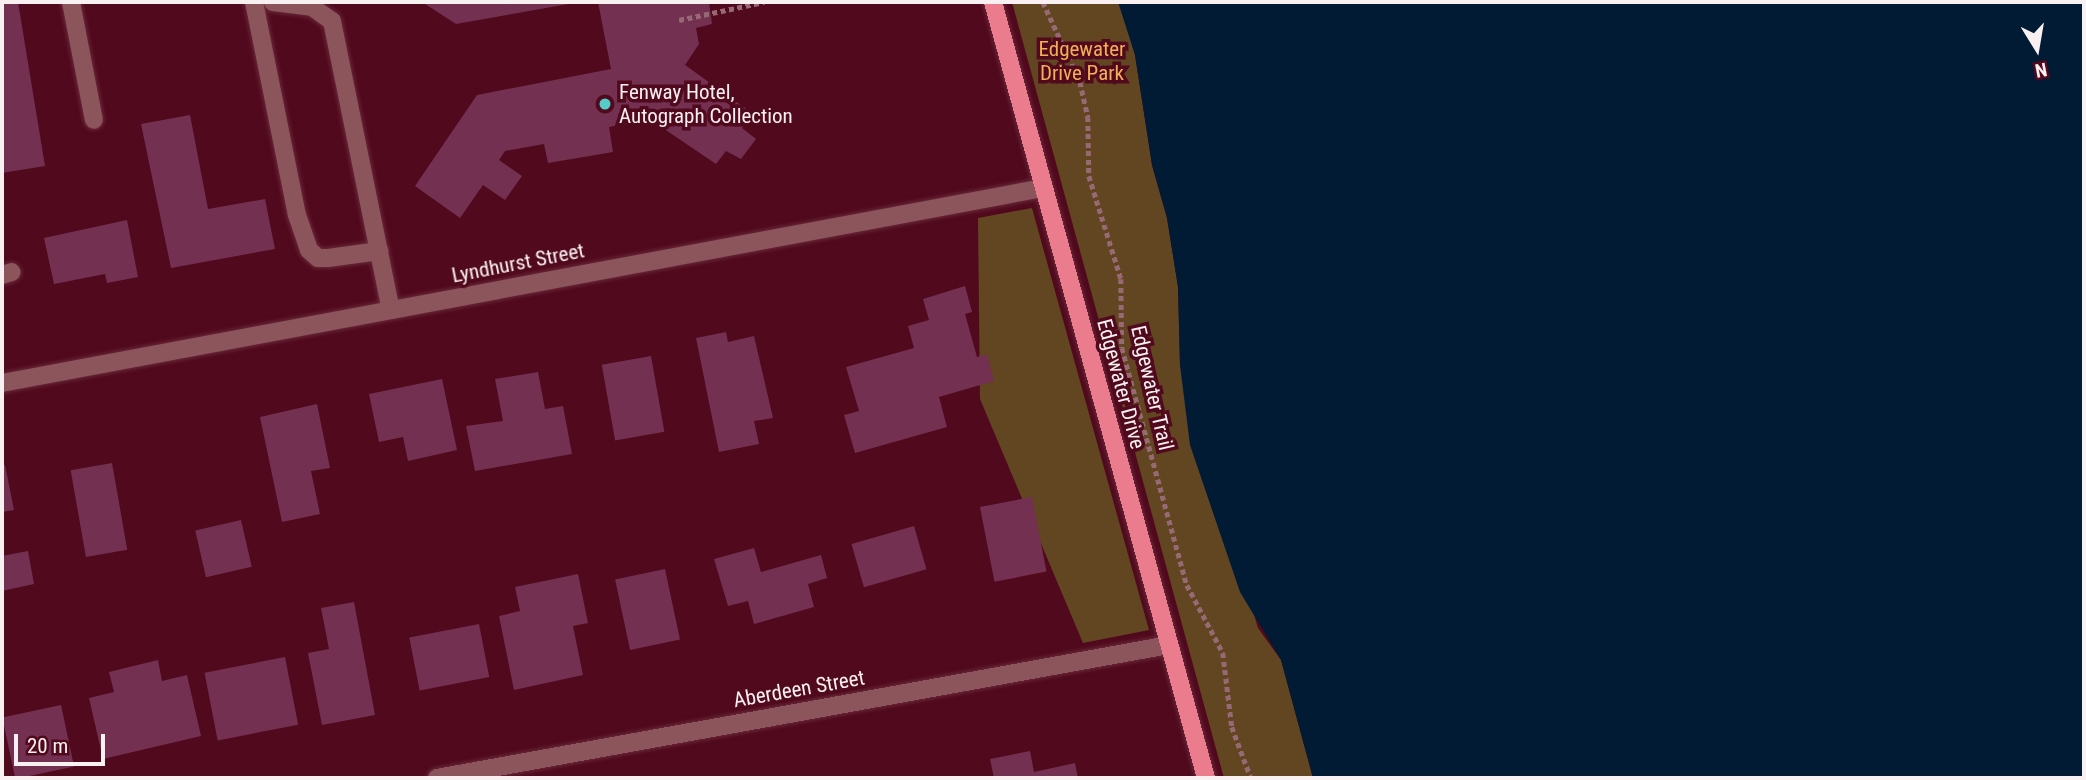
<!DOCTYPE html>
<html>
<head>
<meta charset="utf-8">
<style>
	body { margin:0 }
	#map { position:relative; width:2086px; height:780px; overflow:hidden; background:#51091d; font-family:"Roboto Condensed",sans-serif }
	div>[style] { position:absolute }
	.green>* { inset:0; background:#624622 }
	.water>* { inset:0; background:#011b35 }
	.building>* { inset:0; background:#733051; transform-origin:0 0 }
	.path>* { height:4.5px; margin-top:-2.25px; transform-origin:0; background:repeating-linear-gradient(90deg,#976975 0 5px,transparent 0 8.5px) }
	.roads { filter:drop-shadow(0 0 2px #69293b) drop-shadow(0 0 2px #69293b) }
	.minor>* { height:18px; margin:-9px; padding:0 9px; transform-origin:9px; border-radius:9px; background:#8c555c }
	.major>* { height:18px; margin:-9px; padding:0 9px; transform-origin:9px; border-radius:9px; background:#eb7c8d }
	.dots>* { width:19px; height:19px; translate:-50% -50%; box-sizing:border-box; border:4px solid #51091d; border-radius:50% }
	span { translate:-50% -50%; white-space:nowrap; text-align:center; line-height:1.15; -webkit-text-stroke:7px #51091d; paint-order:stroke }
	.park-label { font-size:21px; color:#f3af56 }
	.poi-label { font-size:21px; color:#f9f0f1 }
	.left { translate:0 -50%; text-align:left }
	.street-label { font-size:21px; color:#f9f0f1 }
	.frame { position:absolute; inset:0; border:4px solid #f9f0f1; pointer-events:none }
	.north { position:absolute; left:2002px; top:14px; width:70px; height:70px; -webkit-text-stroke:5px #51091d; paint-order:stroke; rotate:169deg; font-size:19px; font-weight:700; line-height:28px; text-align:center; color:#f9f0f1 }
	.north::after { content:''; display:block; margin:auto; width:24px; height:32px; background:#f9f0f1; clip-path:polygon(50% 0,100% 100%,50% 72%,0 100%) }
	.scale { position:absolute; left:14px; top:734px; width:91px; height:32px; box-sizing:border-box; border:4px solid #f9f0f1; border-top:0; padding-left:9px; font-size:21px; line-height:24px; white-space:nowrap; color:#f9f0f1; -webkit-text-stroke:5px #51091d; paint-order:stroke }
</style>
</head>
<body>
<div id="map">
	<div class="green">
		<i style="clip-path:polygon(1012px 2px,1118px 2px,1122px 8px,1135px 55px,1152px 165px,1167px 218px,1178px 287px,1180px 365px,1258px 628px,1281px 660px,1313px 778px,1224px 778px)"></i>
		<i style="clip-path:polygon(1032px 208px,1149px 630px,1083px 643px,980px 399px,978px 218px)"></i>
	</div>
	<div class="water">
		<i style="clip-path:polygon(1118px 2px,2084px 2px,2084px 778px,1313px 778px,1281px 660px,1240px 592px,1190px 445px,1180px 365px,1178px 287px,1167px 218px,1152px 165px,1135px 55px)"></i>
	</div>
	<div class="building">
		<i style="clip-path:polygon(2px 2px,18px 2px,45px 166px,2px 173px)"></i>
		<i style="clip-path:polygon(422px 2px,574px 2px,574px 3px,456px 24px)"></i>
		<i style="clip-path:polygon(598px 2px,709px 2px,712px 24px,696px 28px,699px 44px,685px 65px,752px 113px,742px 128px,756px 139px,741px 159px,726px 151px,716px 164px,651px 120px,609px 127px,613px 152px,548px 163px,544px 144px,505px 151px,499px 160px,522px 176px,505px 200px,483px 185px,460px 218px,415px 186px,477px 95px,611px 69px)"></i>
		<i style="clip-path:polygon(190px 115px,208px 209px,265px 199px,275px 249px,171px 268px,141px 124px)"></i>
		<i style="clip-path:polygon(127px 220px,138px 277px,107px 283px,105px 274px,54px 284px,44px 238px)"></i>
		<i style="clip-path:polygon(965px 286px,972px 312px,965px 314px,977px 357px,987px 354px,994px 381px,939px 397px,947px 427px,855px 453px,844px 415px,859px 411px,846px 367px,914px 348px,908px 326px,929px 320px,923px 299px)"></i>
		<i style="clip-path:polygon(726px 332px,728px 342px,754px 336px,773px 418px,754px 421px,759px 444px,719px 452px,696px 338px)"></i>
		<i style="left:651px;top:356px;width:77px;height:50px;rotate:80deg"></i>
		<i style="clip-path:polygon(538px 372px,545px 409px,563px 406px,572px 454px,475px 471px,466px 426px,503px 421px,495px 379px)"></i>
		<i style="clip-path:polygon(442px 379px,457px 450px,408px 461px,403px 437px,379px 442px,369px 394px)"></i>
		<i style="clip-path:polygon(317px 404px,330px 468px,311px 471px,320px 514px,282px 522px,260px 417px)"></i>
		<i style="left:112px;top:463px;width:88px;height:42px;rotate:80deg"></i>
		<i style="clip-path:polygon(5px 465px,14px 510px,2px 512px,2px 466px)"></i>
		<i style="left:1032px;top:497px;width:76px;height:53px;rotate:79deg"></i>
		<i style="left:241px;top:520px;width:48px;height:47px;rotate:77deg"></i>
		<i style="left:914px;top:526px;width:45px;height:65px;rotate:74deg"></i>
		<i style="clip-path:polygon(754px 548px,761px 572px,821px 555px,827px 578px,808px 584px,814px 607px,754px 624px,748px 601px,728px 606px,714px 559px)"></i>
		<i style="clip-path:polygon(28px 551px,34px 584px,2px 591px,2px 556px)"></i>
		<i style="left:665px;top:569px;width:72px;height:51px;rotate:78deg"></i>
		<i style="clip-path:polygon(578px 574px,588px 623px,573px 626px,583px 675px,514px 690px,499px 616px,520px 611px,515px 587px)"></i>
		<i style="clip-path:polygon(354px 602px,375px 715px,322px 725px,308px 653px,329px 649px,321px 608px)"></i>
		<i style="left:479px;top:624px;width:54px;height:71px;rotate:79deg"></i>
		<i style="left:285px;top:657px;width:69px;height:82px;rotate:79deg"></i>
		<i style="clip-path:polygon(158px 660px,162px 681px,187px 675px,201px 736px,103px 759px,89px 698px,114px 692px,109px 672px)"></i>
		<i style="left:61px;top:705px;width:63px;height:60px;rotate:78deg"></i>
		<i style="clip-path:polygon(1030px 751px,1034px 772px,1075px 763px,1078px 778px,994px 778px,990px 759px)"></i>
	</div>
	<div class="path">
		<i style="left:835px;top:2px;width:18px"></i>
		<i style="left:1043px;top:2px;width:88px;rotate:65.2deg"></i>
		<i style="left:1080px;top:82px;width:36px;rotate:77deg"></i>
		<i style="left:1088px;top:117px;width:59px;rotate:89deg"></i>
		<i style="left:1089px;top:176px;width:108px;rotate:72.7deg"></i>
		<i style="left:1121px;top:279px;width:69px;rotate:89.2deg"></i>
		<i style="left:1122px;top:348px;width:246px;rotate:74.7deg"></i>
		<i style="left:1187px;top:585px;width:77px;rotate:62.1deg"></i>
		<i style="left:1223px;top:653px;width:75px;rotate:83.1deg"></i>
		<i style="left:1232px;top:727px;width:54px;rotate:69.6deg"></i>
		<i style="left:679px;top:20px;width:87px;rotate:-12deg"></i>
	</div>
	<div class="roads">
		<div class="minor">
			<i style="left:71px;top:2px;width:120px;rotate:79deg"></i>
			<i style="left:254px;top:2px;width:217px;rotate:78.6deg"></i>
			<i style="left:297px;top:215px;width:37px;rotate:71deg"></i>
			<i style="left:309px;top:250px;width:12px;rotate:42deg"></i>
			<i style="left:318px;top:258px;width:10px"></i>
			<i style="left:328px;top:258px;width:52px;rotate:-7.7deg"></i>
			<i style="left:273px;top:2px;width:39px;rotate:7deg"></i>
			<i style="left:312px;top:7px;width:24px;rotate:35deg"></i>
			<i style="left:332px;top:21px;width:295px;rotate:78.5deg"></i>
			<i style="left:2px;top:275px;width:10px;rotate:-17deg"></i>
			<i style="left:2px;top:383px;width:1059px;rotate:-10.61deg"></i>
			<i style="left:437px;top:778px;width:744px;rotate:-10.3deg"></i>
		</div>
		<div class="major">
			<i style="left:993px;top:2px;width:805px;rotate:74.65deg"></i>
		</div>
	</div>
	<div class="dots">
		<i style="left:605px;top:104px;background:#54cdc8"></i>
	</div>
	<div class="park-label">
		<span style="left:1082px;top:61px">Edgewater<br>Drive Park</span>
	</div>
	<div class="poi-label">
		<span class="left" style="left:619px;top:104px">Fenway Hotel,<br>Autograph Collection</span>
	</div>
	<div class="street-label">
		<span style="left:518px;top:263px;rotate:-11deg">Lyndhurst Street</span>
		<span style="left:1121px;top:384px;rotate:75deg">Edgewater Drive</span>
		<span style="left:1152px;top:388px;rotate:77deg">Edgewater Trail</span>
		<span style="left:799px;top:689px;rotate:-10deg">Aberdeen Street</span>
	</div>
	<div class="frame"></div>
	<div class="north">N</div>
	<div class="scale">20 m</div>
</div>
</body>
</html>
